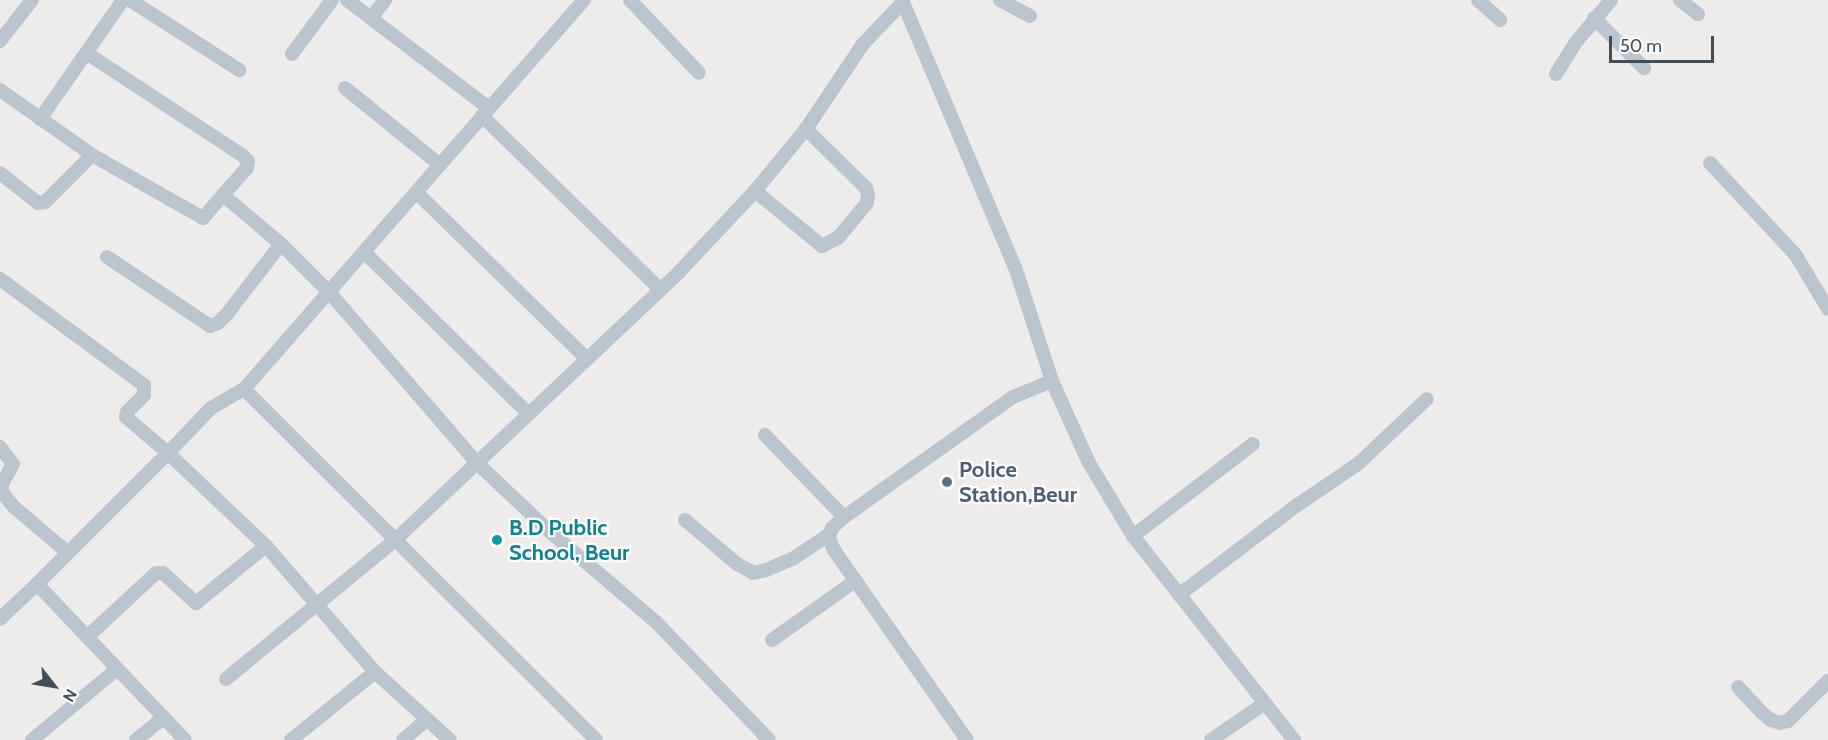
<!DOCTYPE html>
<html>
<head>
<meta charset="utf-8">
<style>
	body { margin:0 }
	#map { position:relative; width:1828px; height:740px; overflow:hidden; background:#eeebeb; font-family:Cabin,sans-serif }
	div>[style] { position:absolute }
	.minor>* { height:14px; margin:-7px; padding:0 7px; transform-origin:7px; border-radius:7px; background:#bbc5cf }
	.dots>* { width:16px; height:16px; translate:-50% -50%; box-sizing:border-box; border:3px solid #fff; border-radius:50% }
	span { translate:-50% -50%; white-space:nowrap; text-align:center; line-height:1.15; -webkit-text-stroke:4.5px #fff; paint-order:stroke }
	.service-label { font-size:22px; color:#4e5e75; font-weight:700 }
	.left { translate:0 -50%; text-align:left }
	.culture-label { font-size:22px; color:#0d838f; font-weight:700 }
	.north { position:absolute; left:24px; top:656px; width:60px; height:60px; -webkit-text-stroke:4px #fff; paint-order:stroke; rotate:121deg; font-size:16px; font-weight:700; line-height:24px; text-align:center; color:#434e59 }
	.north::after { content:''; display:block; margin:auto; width:21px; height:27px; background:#434e59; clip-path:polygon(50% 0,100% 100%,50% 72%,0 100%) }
	.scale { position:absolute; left:1609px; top:36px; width:105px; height:27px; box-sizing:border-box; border:3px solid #434e59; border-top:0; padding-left:8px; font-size:18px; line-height:21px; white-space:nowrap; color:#434e59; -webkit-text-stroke:4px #fff; paint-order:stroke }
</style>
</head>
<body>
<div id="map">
	<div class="minor">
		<i style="left:130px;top:0;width:130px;rotate:32.7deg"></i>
		<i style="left:347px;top:0;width:178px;rotate:37.3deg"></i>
		<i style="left:630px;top:0;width:100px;rotate:46.6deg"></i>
		<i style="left:902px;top:0;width:290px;rotate:67.1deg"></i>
		<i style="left:1015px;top:267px;width:120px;rotate:72deg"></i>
		<i style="left:1052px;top:381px;width:90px;rotate:65.7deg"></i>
		<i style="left:1089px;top:463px;width:85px;rotate:58.9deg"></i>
		<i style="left:1133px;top:536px;width:260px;rotate:51.7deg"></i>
		<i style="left:1000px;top:0;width:34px;rotate:28deg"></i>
		<i style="left:1478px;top:0;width:30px;rotate:42deg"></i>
		<i style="left:1680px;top:0;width:23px;rotate:38deg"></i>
		<i style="left:371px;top:18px;width:23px;rotate:-52deg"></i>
		<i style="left:1594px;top:18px;width:71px;rotate:45deg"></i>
		<i style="left:0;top:41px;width:52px;rotate:-52deg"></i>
		<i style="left:88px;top:54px;width:184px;rotate:33.3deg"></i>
		<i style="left:242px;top:155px;width:8px;rotate:45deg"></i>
		<i style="left:248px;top:161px;width:7px;rotate:98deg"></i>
		<i style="left:247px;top:168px;width:36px;rotate:132deg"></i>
		<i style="left:292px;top:54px;width:67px;rotate:-53.5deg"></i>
		<i style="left:1556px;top:74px;width:38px;rotate:-58deg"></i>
		<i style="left:1576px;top:42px;width:55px;rotate:-50.2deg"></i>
		<i style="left:345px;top:88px;width:122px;rotate:39deg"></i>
		<i style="left:0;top:90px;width:113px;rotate:35.2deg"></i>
		<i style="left:92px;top:155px;width:128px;rotate:29.6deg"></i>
		<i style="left:203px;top:218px;width:30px;rotate:-49deg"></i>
		<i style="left:223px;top:195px;width:76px;rotate:40.2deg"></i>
		<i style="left:281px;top:244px;width:68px;rotate:45deg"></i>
		<i style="left:329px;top:292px;width:228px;rotate:49.1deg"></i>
		<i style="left:478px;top:464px;width:98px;rotate:43.3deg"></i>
		<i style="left:549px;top:531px;width:140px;rotate:40.4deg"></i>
		<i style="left:656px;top:622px;width:163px;rotate:46.2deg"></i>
		<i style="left:482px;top:116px;width:248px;rotate:44.2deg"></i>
		<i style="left:40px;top:119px;width:145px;rotate:-55.1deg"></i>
		<i style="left:1710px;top:163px;width:125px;rotate:47deg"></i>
		<i style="left:1795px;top:254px;width:64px;rotate:59deg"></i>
		<i style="left:0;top:173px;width:48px;rotate:38.3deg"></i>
		<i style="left:38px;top:203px;width:7px;rotate:-8deg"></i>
		<i style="left:45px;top:202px;width:66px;rotate:-45deg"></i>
		<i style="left:755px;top:191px;width:87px;rotate:39.4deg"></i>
		<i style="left:822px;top:246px;width:18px;rotate:-27deg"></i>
		<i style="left:838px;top:238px;width:45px;rotate:-50.4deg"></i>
		<i style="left:867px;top:203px;width:8px;rotate:-83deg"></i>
		<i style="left:868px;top:195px;width:7px;rotate:-106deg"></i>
		<i style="left:866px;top:188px;width:84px;rotate:-135.5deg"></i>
		<i style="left:416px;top:192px;width:239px;rotate:44.3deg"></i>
		<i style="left:364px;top:252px;width:231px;rotate:44.5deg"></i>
		<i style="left:107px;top:257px;width:124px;rotate:33.8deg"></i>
		<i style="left:210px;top:326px;width:9px;rotate:-21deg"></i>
		<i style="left:218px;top:323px;width:13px;rotate:-45deg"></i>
		<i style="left:227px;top:314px;width:88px;rotate:-52.4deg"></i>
		<i style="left:0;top:279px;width:179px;rotate:36.4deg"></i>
		<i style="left:144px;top:385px;width:10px;rotate:90deg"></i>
		<i style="left:144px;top:395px;width:24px;rotate:135deg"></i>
		<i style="left:127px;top:412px;width:5px;rotate:101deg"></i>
		<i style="left:126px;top:417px;width:55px;rotate:40.6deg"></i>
		<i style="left:168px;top:453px;width:62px;rotate:-46.3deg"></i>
		<i style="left:211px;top:408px;width:38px;rotate:-30deg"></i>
		<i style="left:244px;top:389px;width:517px;rotate:-48.85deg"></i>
		<i style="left:244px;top:389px;width:497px;rotate:44.9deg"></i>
		<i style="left:765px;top:435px;width:114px;rotate:46.1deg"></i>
		<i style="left:0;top:447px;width:21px;rotate:53deg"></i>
		<i style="left:13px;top:464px;width:21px;rotate:119deg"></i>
		<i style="left:3px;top:482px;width:7px;rotate:106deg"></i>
		<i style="left:1px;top:489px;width:7px;rotate:63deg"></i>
		<i style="left:4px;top:495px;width:16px;rotate:50deg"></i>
		<i style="left:14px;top:507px;width:71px;rotate:40.4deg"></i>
		<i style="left:685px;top:520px;width:68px;rotate:40.2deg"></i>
		<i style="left:737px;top:564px;width:18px;rotate:29deg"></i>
		<i style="left:753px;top:573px;width:13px;rotate:-13deg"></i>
		<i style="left:766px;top:570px;width:30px;rotate:-23deg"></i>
		<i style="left:794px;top:558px;width:43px;rotate:-33.7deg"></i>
		<i style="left:1133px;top:536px;width:151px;rotate:-37.5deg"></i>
		<i style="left:37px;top:584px;width:185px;rotate:-45deg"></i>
		<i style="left:168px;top:453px;width:135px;rotate:43.5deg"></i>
		<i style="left:266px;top:546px;width:167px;rotate:49.1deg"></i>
		<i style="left:375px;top:672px;width:108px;rotate:141deg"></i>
		<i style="left:1179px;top:595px;width:147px;rotate:-37.3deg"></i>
		<i style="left:1296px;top:506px;width:76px;rotate:-34.3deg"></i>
		<i style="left:1359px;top:463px;width:93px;rotate:-43.3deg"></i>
		<i style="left:0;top:619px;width:51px;rotate:-43.4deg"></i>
		<i style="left:37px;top:584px;width:215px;rotate:46.5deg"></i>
		<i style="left:87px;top:637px;width:94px;rotate:-42.8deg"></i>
		<i style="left:156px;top:573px;width:7px"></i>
		<i style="left:163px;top:573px;width:45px;rotate:42.3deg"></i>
		<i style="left:196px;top:603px;width:90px;rotate:-39.2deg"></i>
		<i style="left:772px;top:640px;width:102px;rotate:-35.4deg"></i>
		<i style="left:375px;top:672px;width:101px;rotate:42.2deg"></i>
		<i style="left:226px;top:679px;width:217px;rotate:-39.4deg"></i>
		<i style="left:394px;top:541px;width:392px;rotate:-43.3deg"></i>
		<i style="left:679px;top:272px;width:111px;rotate:-46.8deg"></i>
		<i style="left:755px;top:191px;width:80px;rotate:-50.6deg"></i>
		<i style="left:806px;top:129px;width:102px;rotate:-56.2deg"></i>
		<i style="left:863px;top:44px;width:58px;rotate:-46.4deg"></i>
		<i style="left:1738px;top:687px;width:34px;rotate:47deg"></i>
		<i style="left:1761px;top:712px;width:13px;rotate:39deg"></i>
		<i style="left:1771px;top:720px;width:9px;rotate:18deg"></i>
		<i style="left:1780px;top:723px;width:8px;rotate:-14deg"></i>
		<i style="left:1788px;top:721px;width:57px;rotate:-45deg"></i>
		<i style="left:32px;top:740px;width:111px;rotate:-39.9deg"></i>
		<i style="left:136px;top:740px;width:36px;rotate:-39deg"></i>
		<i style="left:403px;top:740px;width:32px;rotate:-41deg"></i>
		<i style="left:967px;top:740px;width:232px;rotate:-125deg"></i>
		<i style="left:834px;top:550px;width:12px;rotate:-114deg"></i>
		<i style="left:829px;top:539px;width:5px;rotate:-79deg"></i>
		<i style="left:830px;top:534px;width:6px;rotate:-72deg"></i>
		<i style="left:832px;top:528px;width:16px;rotate:-43deg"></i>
		<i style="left:844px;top:517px;width:207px;rotate:-35.4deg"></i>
		<i style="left:1013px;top:397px;width:42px;rotate:-22.3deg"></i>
		<i style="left:1211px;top:740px;width:65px;rotate:-34.4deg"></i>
	</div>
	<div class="dots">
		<i style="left:947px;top:482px;background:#5c6f8a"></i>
		<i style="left:497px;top:540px;background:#0f9aa8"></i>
	</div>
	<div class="service-label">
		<span class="left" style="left:959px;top:482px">Police<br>Station,Beur</span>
	</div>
	<div class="culture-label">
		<span class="left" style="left:509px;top:540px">B.D Public<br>School, Beur</span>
	</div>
	<div class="north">N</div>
	<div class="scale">50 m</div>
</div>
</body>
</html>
